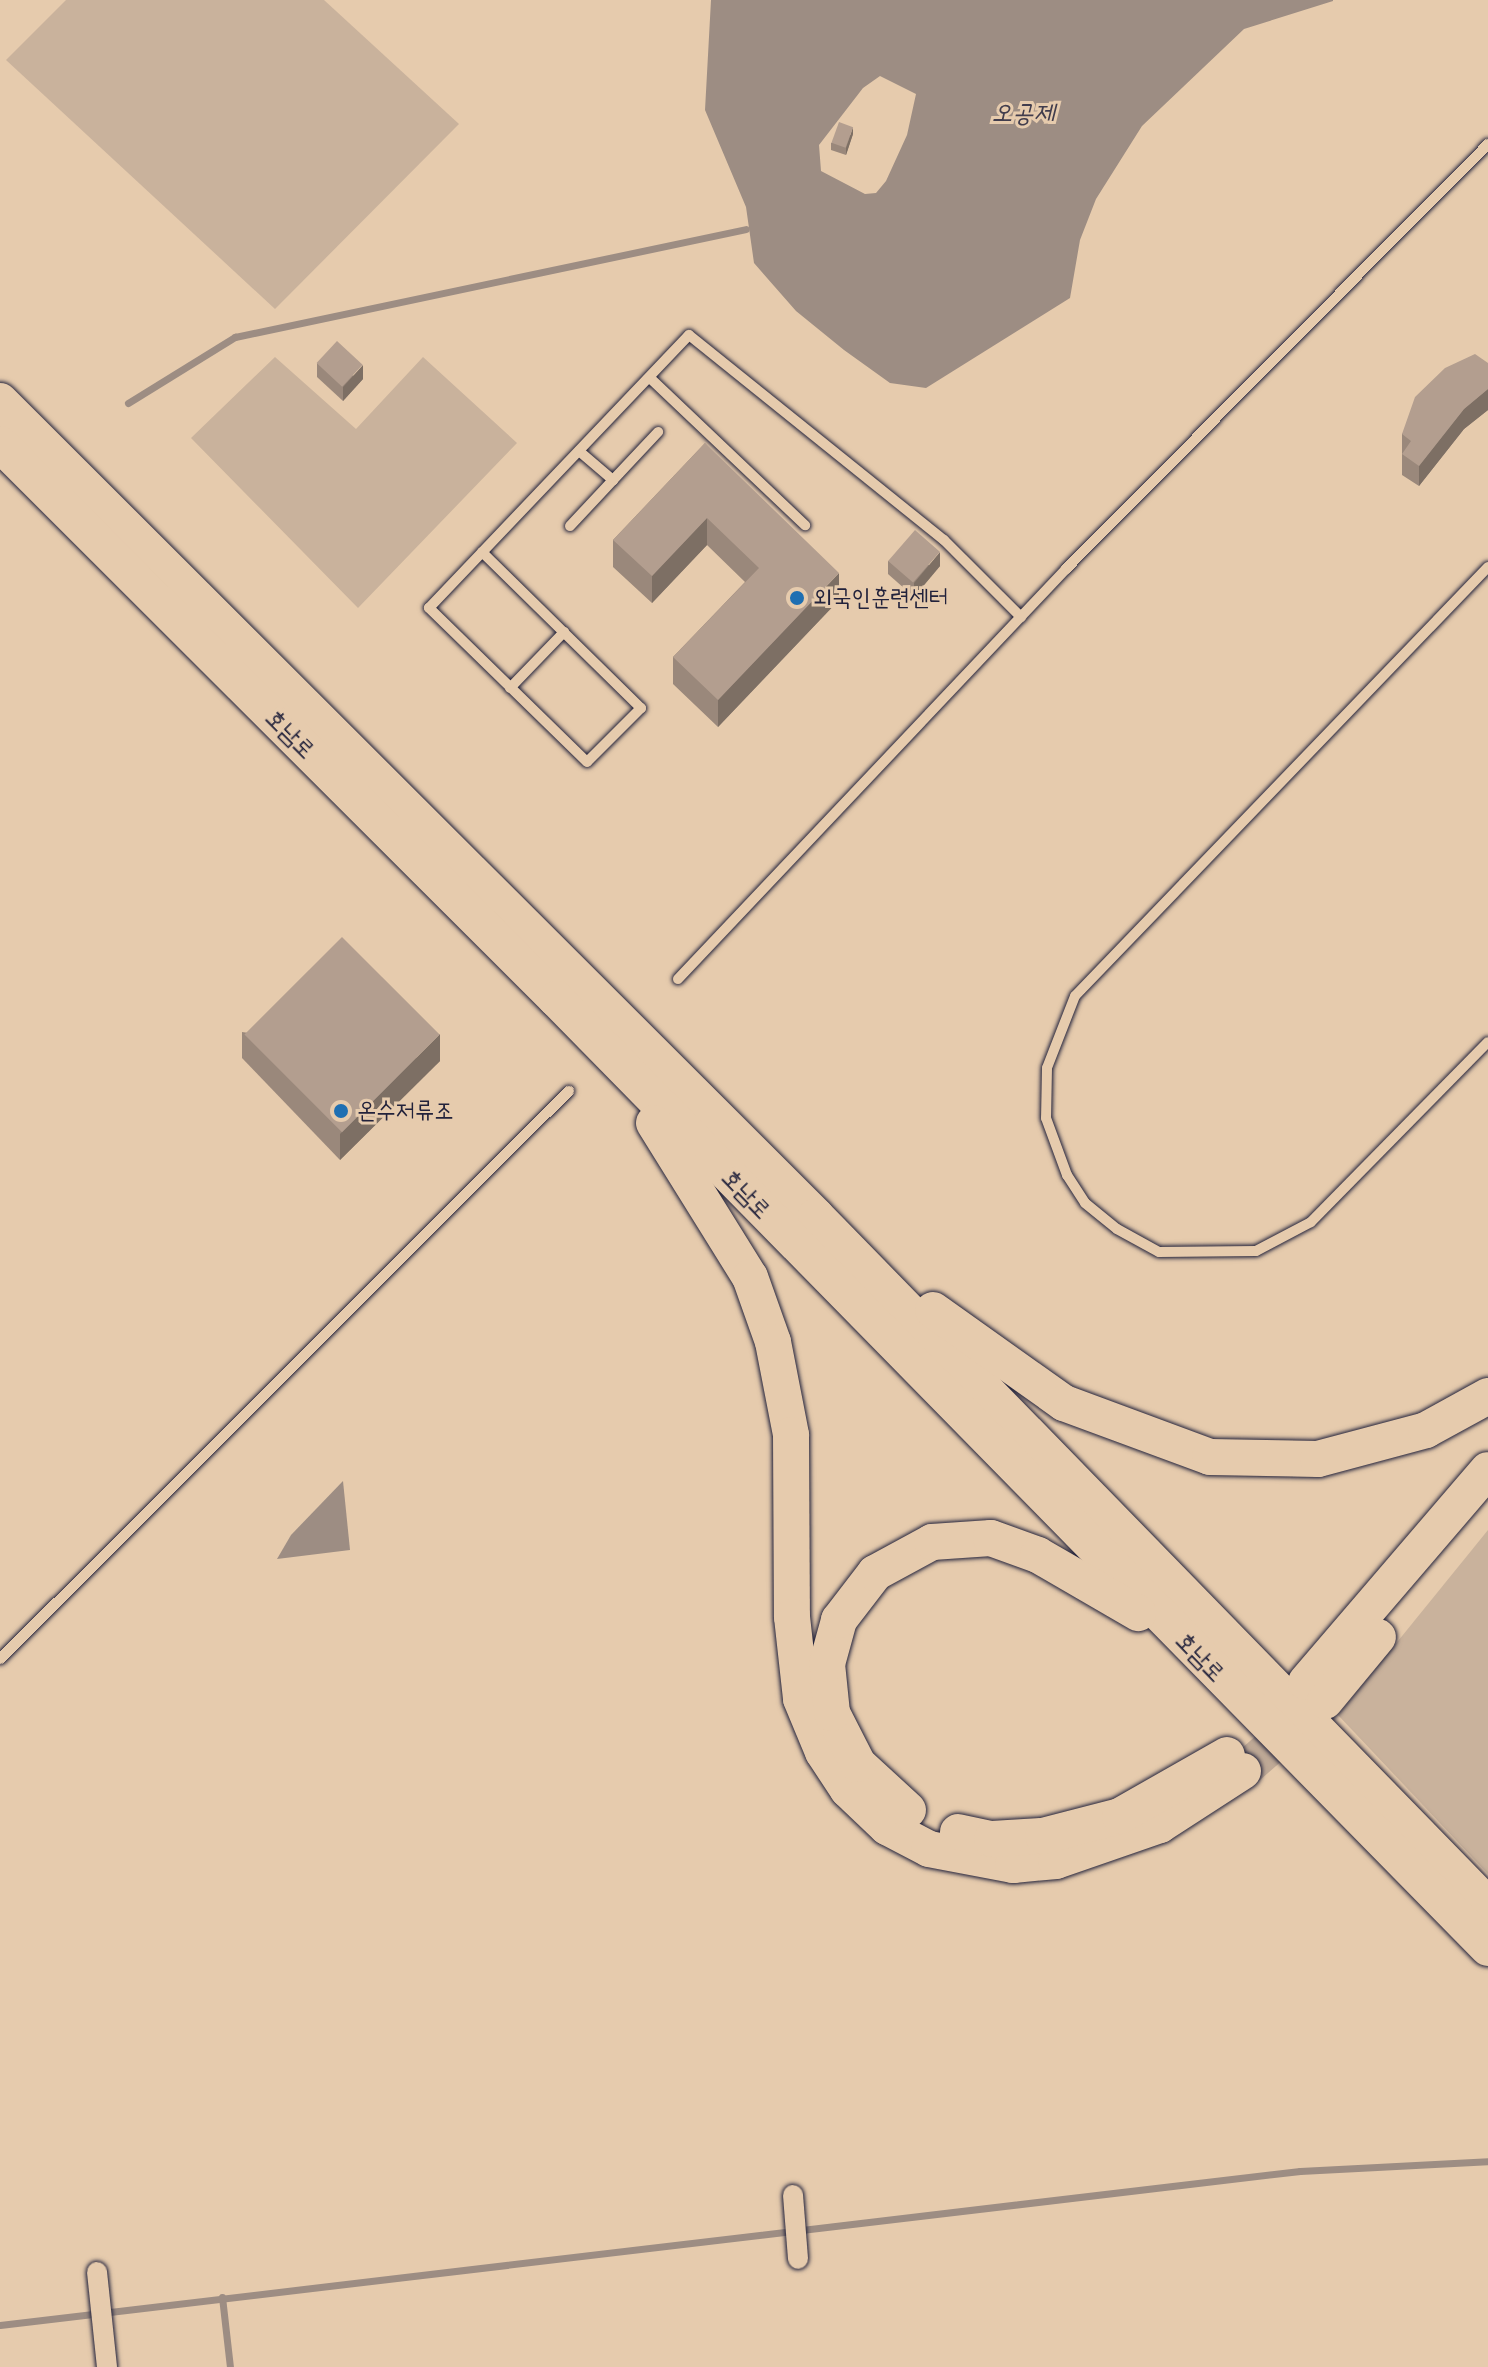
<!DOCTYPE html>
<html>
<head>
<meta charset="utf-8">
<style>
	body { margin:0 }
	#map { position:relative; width:1488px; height:2367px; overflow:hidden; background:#e6cbad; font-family:"Shantell Sans","Poor Story",sans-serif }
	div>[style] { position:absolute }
	.green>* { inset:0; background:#c9b29c }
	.water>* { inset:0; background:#9d8d83 }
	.stream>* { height:7px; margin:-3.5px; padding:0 3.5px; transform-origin:3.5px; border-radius:3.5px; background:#9d8d83 }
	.highway-tunnel>* { height:36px; margin-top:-18px; transform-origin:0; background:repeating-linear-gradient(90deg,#bfa996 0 36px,transparent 0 54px) }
	.roads { filter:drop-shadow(0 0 2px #22223b) drop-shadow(0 0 2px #22223b) }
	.lane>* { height:10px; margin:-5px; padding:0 5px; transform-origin:5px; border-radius:5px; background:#e6cbad }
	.street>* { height:20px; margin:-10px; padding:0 10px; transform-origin:10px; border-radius:10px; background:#e6cbad }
	.highway>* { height:36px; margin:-18px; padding:0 18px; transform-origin:18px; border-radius:18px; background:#e6cbad }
	.wall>* { inset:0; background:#9a887b }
	.shaded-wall>* { inset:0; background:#7d6f64 }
	.building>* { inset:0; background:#b39e8f; transform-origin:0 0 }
	.dots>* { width:22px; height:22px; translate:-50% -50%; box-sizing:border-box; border:4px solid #e6cbad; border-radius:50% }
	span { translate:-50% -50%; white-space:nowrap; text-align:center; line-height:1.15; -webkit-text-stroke:6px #e6cbad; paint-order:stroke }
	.poi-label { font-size:24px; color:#22223b }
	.left { translate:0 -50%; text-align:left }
	.street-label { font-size:24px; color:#22223b }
	.water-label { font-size:26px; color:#413d4d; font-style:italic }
</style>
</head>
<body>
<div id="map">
	<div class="green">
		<i style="clip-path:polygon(66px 0,324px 0,459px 124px,275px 309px,6px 60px)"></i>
		<i style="clip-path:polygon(275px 357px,356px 429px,423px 357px,517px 443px,358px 608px,191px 438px)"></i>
		<i style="clip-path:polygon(1488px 1530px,1488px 1874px,1338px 1715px)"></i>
	</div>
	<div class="water">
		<i style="clip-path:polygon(evenodd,711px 0,1333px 0,1333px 1px,1244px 29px,1142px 126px,1096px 199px,1080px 240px,1070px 298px,926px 388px,890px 383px,844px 350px,796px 311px,754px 263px,746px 207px,705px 110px,711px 0,880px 76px,916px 94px,907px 135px,886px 181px,876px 193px,865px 194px,821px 171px,819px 145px,863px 88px,880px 76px)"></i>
		<i style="clip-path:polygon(343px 1481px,350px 1550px,277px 1559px,291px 1535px)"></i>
	</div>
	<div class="stream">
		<i style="left:128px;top:403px;width:126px;rotate:-31.7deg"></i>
		<i style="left:235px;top:337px;width:522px;rotate:-11.93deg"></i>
		<i style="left:222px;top:2297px;width:70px;rotate:83.5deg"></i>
		<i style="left:0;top:2325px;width:1309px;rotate:-6.76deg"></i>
		<i style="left:1300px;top:2171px;width:188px;rotate:-3deg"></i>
	</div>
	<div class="highway-tunnel">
		<i style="left:1243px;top:1771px;width:82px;rotate:-41.1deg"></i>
	</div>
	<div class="roads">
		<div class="lane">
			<i style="left:650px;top:378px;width:214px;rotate:43.5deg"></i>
			<i style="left:579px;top:451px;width:45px;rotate:40.5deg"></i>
			<i style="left:613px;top:480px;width:66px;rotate:-46.8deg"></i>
			<i style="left:570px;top:526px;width:63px;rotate:-46.9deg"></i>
			<i style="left:482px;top:552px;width:223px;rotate:44.5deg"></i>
			<i style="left:641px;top:708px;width:76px;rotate:135deg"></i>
			<i style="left:587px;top:762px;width:221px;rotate:-135.7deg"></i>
			<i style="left:429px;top:608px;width:377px;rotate:-46.4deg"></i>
			<i style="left:689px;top:335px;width:327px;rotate:38.8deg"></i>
			<i style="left:944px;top:540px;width:109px;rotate:45deg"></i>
			<i style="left:1488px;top:567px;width:595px;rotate:133.91deg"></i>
			<i style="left:1075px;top:996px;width:77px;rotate:111.3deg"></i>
			<i style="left:1047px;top:1068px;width:50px;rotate:91.1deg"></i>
			<i style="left:1046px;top:1118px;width:61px;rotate:69.8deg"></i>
			<i style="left:1067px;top:1175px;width:33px;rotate:57deg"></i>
			<i style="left:1085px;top:1203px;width:41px;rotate:39.1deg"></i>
			<i style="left:1117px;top:1229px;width:48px;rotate:28.7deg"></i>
			<i style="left:1159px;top:1252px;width:97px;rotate:-0.6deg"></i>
			<i style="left:1256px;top:1251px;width:62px;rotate:-27.8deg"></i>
			<i style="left:1311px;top:1222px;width:252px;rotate:-45.5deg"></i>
			<i style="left:510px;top:688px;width:78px;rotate:-46deg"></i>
			<i style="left:678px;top:979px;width:564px;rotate:-46.58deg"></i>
			<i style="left:1066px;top:569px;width:599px;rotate:-45.2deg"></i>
			<i style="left:0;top:1659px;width:804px;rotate:-44.95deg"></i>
		</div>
		<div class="street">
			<i style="left:793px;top:2195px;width:64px;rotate:85.5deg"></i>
			<i style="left:97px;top:2272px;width:96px;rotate:84deg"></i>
		</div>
		<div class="highway">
			<i style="left:0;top:401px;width:1153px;rotate:44.96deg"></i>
			<i style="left:816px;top:1216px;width:962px;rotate:45.72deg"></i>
			<i style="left:0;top:444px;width:786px;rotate:44.95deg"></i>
			<i style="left:556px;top:999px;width:1330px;rotate:45.52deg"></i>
			<i style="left:654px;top:1123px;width:181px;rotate:58.1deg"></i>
			<i style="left:750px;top:1277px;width:69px;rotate:70.5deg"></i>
			<i style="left:773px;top:1342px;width:95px;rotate:79deg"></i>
			<i style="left:791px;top:1435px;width:182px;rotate:89.7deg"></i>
			<i style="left:792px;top:1617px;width:82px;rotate:83.7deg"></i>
			<i style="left:801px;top:1699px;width:57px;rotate:67.5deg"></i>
			<i style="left:823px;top:1752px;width:45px;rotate:56.7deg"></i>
			<i style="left:848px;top:1790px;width:54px;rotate:43.5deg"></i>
			<i style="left:887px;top:1827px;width:47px;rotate:27.6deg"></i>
			<i style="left:929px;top:1849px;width:86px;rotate:10.8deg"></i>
			<i style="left:1013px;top:1865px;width:43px;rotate:-5.3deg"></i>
			<i style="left:1056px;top:1861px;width:110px;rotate:-19.1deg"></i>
			<i style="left:1160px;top:1825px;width:99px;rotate:-33deg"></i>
			<i style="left:933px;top:1310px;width:161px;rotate:35.4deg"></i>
			<i style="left:1064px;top:1403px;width:156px;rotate:20.3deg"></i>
			<i style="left:1210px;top:1457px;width:108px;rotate:1.1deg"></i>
			<i style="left:1318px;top:1459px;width:112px;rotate:-15deg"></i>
			<i style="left:1426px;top:1430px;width:71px;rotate:-28.7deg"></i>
			<i style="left:1306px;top:1682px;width:279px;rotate:-49.4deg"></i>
			<i style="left:1325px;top:1701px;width:83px;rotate:-50.4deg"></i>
			<i style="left:908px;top:1810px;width:68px;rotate:-137.4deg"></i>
			<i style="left:858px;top:1764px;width:57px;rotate:-117deg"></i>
			<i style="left:832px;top:1713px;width:49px;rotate:-95.8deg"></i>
			<i style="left:827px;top:1664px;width:46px;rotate:-74.7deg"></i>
			<i style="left:839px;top:1620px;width:59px;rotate:-52.5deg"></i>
			<i style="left:875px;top:1573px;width:65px;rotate:-28.5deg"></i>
			<i style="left:932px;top:1542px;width:59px;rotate:-3.9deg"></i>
			<i style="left:991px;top:1538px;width:50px;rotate:19.9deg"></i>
			<i style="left:1038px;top:1555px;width:116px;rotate:30.1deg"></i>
			<i style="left:958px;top:1832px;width:35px;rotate:12deg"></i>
			<i style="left:992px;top:1839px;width:51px;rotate:-3.4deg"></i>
			<i style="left:1043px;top:1836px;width:80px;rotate:-14.6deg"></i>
			<i style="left:1120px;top:1816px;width:123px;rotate:-29.7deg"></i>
		</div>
	</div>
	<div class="wall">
		<i style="clip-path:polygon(853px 134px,846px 155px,831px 150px,831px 143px)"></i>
		<i style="clip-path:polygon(317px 363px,363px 379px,343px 401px,317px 377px)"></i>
		<i style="clip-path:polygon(1488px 363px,1488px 410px,1464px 429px,1419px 486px,1402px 475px,1402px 434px)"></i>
		<i style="clip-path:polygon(705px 443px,839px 600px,718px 727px,673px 684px,673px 657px,745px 582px,707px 545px,652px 603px,613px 567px,613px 540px)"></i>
		<i style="clip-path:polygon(888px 561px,940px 566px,914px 597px,888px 574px)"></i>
		<i style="clip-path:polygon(242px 1032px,440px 1061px,340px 1160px,242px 1058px)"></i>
	</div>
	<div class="shaded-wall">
		<i style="clip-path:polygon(853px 127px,853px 134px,846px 155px,846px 148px)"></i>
		<i style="clip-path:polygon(363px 365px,363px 379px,343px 401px,343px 387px)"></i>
		<i style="clip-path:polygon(1488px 389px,1488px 410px,1464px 429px,1419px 486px,1419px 466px,1464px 409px)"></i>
		<i style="clip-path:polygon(707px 518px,707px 545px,652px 603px,652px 576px)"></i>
		<i style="clip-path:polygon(940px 552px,940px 566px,914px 597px,914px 583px)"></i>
		<i style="clip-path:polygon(839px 573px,839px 600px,718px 727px,718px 700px)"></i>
		<i style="clip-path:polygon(440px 1034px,440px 1061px,340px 1160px,340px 1134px)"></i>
	</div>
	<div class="building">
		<i style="left:839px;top:122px;width:15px;height:22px;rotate:20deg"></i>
		<i style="left:337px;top:341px;width:35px;height:30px;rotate:43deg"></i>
		<i style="clip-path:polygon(1475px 354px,1488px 363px,1488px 389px,1464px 409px,1419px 466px,1402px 454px,1411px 441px,1402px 434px,1415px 397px,1445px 368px)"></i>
		<i style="clip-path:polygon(705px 443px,839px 573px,718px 700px,673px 657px,759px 568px,707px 518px,652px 576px,613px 540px)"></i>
		<i style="left:915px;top:530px;width:33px;height:41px;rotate:41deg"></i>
		<i style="left:342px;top:937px;width:138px;height:138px;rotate:45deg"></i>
	</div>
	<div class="dots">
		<i style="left:797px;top:598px;background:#1f6fb2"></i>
		<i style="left:341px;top:1111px;background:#1f6fb2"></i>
	</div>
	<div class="poi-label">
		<span class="left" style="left:813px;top:598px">외국인훈련센터</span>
		<span class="left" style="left:357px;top:1111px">온수저류조</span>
	</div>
	<div class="street-label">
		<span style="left:290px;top:734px;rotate:45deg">호남로</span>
		<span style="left:746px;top:1194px;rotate:46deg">호남로</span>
		<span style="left:1200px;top:1657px;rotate:46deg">호남로</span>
	</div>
	<div class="water-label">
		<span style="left:1023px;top:112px">오공제</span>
	</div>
</div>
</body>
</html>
